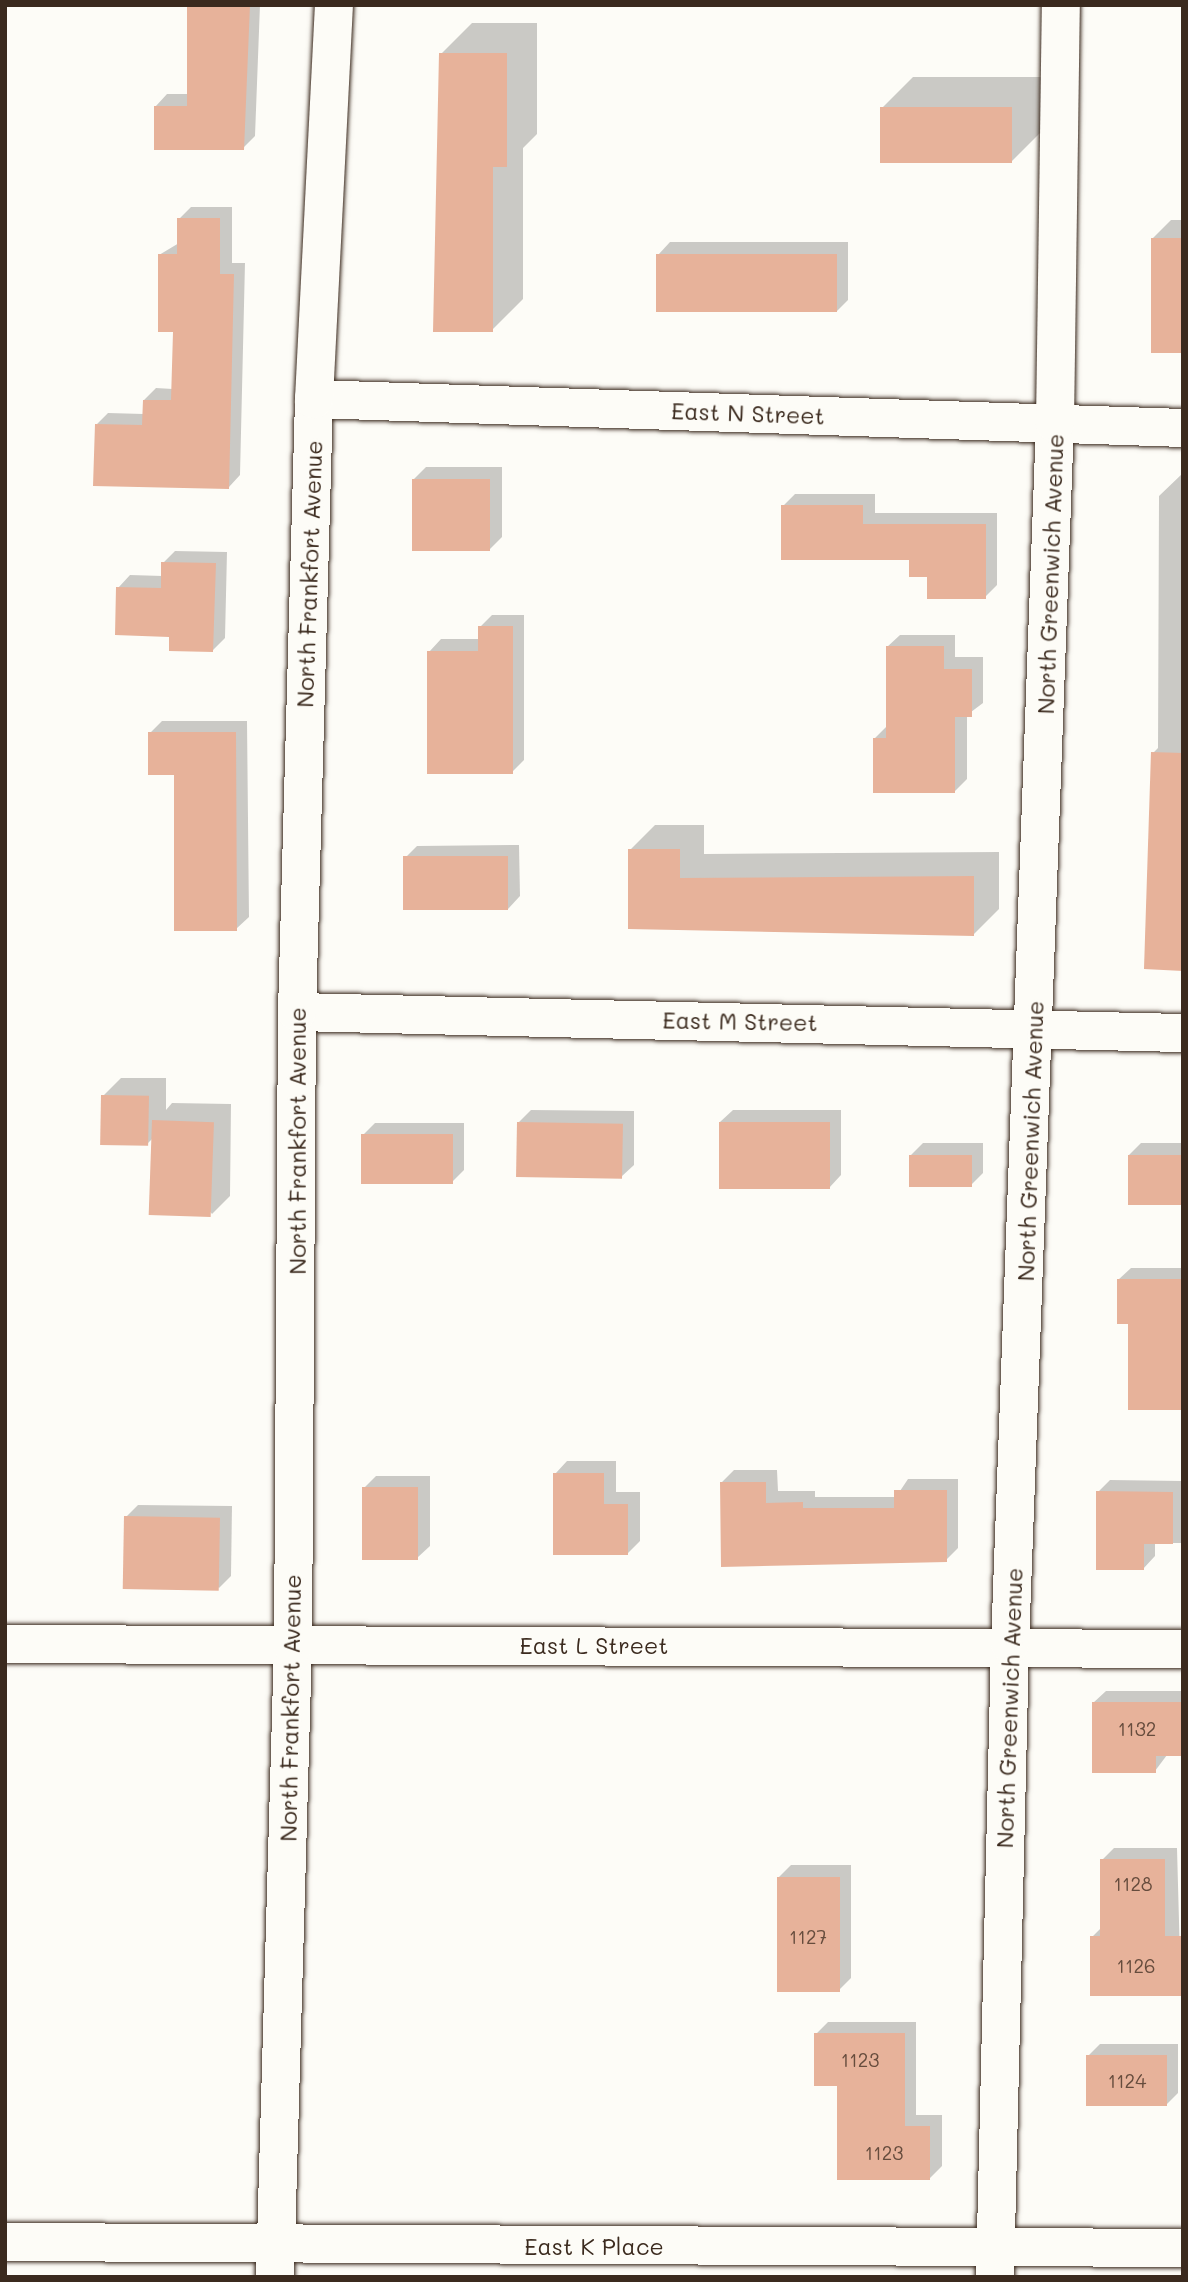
<!DOCTYPE html>
<html>
<head>
<meta charset="utf-8">
<style>
	body { margin:0 }
	#map { position:relative; width:1188px; height:2282px; overflow:hidden; background:#fdfcf7; font-family:Mali,sans-serif }
	div>[style] { position:absolute }
	.shadow>* { inset:0; background:#0003 }
	.building>* { inset:0; background:#e7b29a; transform-origin:0 0 }
	.roads { filter:drop-shadow(0 0 2px #3b2a1e) drop-shadow(0 0 2px #3b2a1e) }
	.minor>* { height:38px; margin:-19px; padding:0 19px; transform-origin:19px; border-radius:19px; background:#fdfcf7 }
	span { translate:-50% -50%; white-space:nowrap; text-align:center; line-height:1.15; -webkit-text-stroke:5px #fdfcf7; paint-order:stroke }
	.number-label { font-size:19px; color:#664c3d }
	.number-label span { -webkit-text-stroke-width:0 }
	.street-label { font-size:23px; color:#3b2a1e }
	.frame { position:absolute; inset:0; border:7px solid #3b2a1e; pointer-events:none }
</style>
</head>
<body>
<div id="map">
	<div class="shadow">
		<i style="clip-path:polygon(66px 5px,119px 5px,117px 7px)"></i>
		<i style="clip-path:polygon(189px 5px,260px 5px,255px 136px,243px 148px,155px 107px,167px 94px,189px 94px)"></i>
		<i style="clip-path:polygon(472px 23px,537px 23px,537px 134px,523px 148px,523px 299px,492px 330px,435px 330px,441px 54px)"></i>
		<i style="clip-path:polygon(913px 77px,1043px 77px,1043px 130px,1012px 161px,882px 108px)"></i>
		<i style="clip-path:polygon(191px 207px,232px 207px,232px 263px,245px 263px,240px 475px,229px 487px,97px 424px,108px 413px,144px 414px,144px 400px,156px 388px,173px 389px,175px 330px,159px 255px,179px 243px,179px 219px)"></i>
		<i style="clip-path:polygon(1171px 220px,1183px 220px,1183px 351px,1153px 238px)"></i>
		<i style="clip-path:polygon(670px 242px,848px 242px,848px 300px,836px 312px,658px 255px)"></i>
		<i style="clip-path:polygon(426px 467px,502px 467px,502px 537px,490px 549px,414px 479px)"></i>
		<i style="clip-path:polygon(1183px 473px,1183px 969px,1153px 753px,1158px 748px,1159px 496px)"></i>
		<i style="clip-path:polygon(795px 494px,875px 494px,875px 513px,997px 513px,997px 585px,985px 597px,929px 575px,911px 559px,783px 506px)"></i>
		<i style="clip-path:polygon(175px 551px,227px 552px,225px 638px,213px 650px,118px 588px,130px 575px,163px 576px,163px 563px)"></i>
		<i style="clip-path:polygon(492px 615px,524px 615px,524px 760px,512px 772px,429px 652px,441px 639px,480px 639px,480px 627px)"></i>
		<i style="clip-path:polygon(900px 635px,955px 635px,955px 657px,983px 657px,983px 703px,967px 715px,967px 779px,955px 791px,875px 738px,887px 726px,887px 647px)"></i>
		<i style="clip-path:polygon(162px 721px,247px 721px,249px 917px,236px 929px,176px 774px,150px 733px)"></i>
		<i style="clip-path:polygon(655px 825px,704px 825px,704px 854px,999px 852px,999px 909px,974px 934px,630px 928px,630px 850px)"></i>
		<i style="clip-path:polygon(519px 845px,520px 896px,508px 909px,405px 858px,417px 846px)"></i>
		<i style="clip-path:polygon(121px 1078px,166px 1078px,166px 1110px,172px 1103px,231px 1104px,230px 1196px,212px 1214px,154px 1137px,147px 1144px,103px 1096px)"></i>
		<i style="clip-path:polygon(531px 1110px,634px 1111px,634px 1165px,621px 1177px,519px 1122px)"></i>
		<i style="clip-path:polygon(733px 1110px,841px 1110px,841px 1175px,829px 1188px,720px 1122px)"></i>
		<i style="clip-path:polygon(375px 1123px,464px 1123px,464px 1170px,452px 1182px,363px 1135px)"></i>
		<i style="clip-path:polygon(923px 1143px,983px 1143px,983px 1173px,971px 1185px,911px 1155px)"></i>
		<i style="clip-path:polygon(1141px 1143px,1183px 1143px,1183px 1203px,1129px 1155px)"></i>
		<i style="clip-path:polygon(1131px 1268px,1183px 1268px,1183px 1408px,1129px 1322px,1118px 1280px)"></i>
		<i style="clip-path:polygon(567px 1461px,616px 1461px,616px 1492px,640px 1492px,640px 1541px,628px 1553px,555px 1474px)"></i>
		<i style="clip-path:polygon(734px 1470px,777px 1470px,778px 1491px,815px 1491px,815px 1497px,896px 1497px,908px 1479px,958px 1479px,958px 1548px,946px 1560px,722px 1565px,722px 1482px)"></i>
		<i style="clip-path:polygon(376px 1476px,430px 1476px,430px 1546px,417px 1558px,364px 1488px)"></i>
		<i style="clip-path:polygon(1110px 1480px,1183px 1481px,1183px 1543px,1155px 1543px,1155px 1556px,1143px 1569px,1098px 1492px)"></i>
		<i style="clip-path:polygon(138px 1505px,232px 1506px,231px 1576px,219px 1588px,126px 1517px)"></i>
		<i style="clip-path:polygon(1106px 1691px,1183px 1691px,1183px 1755px,1167px 1755px,1155px 1771px,1093px 1703px)"></i>
		<i style="clip-path:polygon(1114px 1848px,1177px 1848px,1181px 1994px,1092px 1937px,1102px 1927px,1102px 1860px)"></i>
		<i style="clip-path:polygon(791px 1865px,851px 1865px,851px 1978px,839px 1990px,779px 1877px)"></i>
		<i style="clip-path:polygon(828px 2022px,916px 2022px,916px 2115px,942px 2115px,942px 2166px,930px 2178px,839px 2084px,816px 2034px)"></i>
		<i style="clip-path:polygon(1100px 2044px,1178px 2044px,1178px 2093px,1166px 2105px,1088px 2056px)"></i>
	</div>
	<div class="building">
		<i style="clip-path:polygon(187px 5px,250px 5px,244px 150px,154px 150px,154px 106px,187px 106px)"></i>
		<i style="clip-path:polygon(439px 53px,507px 53px,507px 167px,493px 167px,493px 332px,433px 332px)"></i>
		<i style="left:880px;top:107px;width:132px;height:56px"></i>
		<i style="clip-path:polygon(177px 218px,220px 218px,220px 274px,234px 274px,229px 489px,93px 486px,95px 424px,142px 425px,143px 400px,171px 400px,173px 332px,158px 332px,158px 254px,177px 254px)"></i>
		<i style="left:1151px;top:238px;width:32px;height:115px"></i>
		<i style="left:656px;top:254px;width:181px;height:58px"></i>
		<i style="left:412px;top:479px;width:78px;height:72px"></i>
		<i style="clip-path:polygon(781px 505px,863px 505px,863px 524px,986px 524px,986px 599px,927px 599px,927px 577px,909px 577px,909px 560px,781px 560px)"></i>
		<i style="clip-path:polygon(161px 562px,216px 563px,213px 652px,169px 651px,169px 637px,115px 635px,116px 587px,161px 588px)"></i>
		<i style="clip-path:polygon(478px 626px,513px 626px,513px 774px,427px 774px,427px 651px,478px 651px)"></i>
		<i style="clip-path:polygon(886px 646px,944px 646px,944px 669px,972px 669px,972px 717px,955px 717px,955px 793px,873px 793px,873px 738px,886px 738px)"></i>
		<i style="clip-path:polygon(148px 732px,236px 732px,237px 931px,174px 931px,174px 775px,148px 775px)"></i>
		<i style="clip-path:polygon(1151px 752px,1183px 753px,1183px 971px,1144px 969px)"></i>
		<i style="clip-path:polygon(628px 849px,680px 849px,680px 878px,974px 876px,974px 936px,628px 929px)"></i>
		<i style="left:508px;top:856px;width:54px;height:105px;rotate:90deg"></i>
		<i style="left:101px;top:1095px;width:48px;height:50px;rotate:1deg"></i>
		<i style="left:152px;top:1120px;width:62px;height:95px;rotate:2deg"></i>
		<i style="left:517px;top:1122px;width:106px;height:55px;rotate:1deg"></i>
		<i style="left:719px;top:1122px;width:111px;height:67px"></i>
		<i style="left:361px;top:1134px;width:92px;height:50px"></i>
		<i style="left:909px;top:1155px;width:63px;height:32px"></i>
		<i style="left:1128px;top:1155px;width:55px;height:50px"></i>
		<i style="clip-path:polygon(1117px 1279px,1183px 1279px,1183px 1410px,1128px 1410px,1128px 1324px,1117px 1324px)"></i>
		<i style="clip-path:polygon(553px 1473px,604px 1473px,604px 1504px,628px 1504px,628px 1555px,553px 1555px)"></i>
		<i style="clip-path:polygon(720px 1482px,766px 1482px,766px 1503px,803px 1502px,803px 1508px,894px 1508px,894px 1490px,947px 1490px,947px 1562px,721px 1567px)"></i>
		<i style="left:362px;top:1487px;width:56px;height:73px"></i>
		<i style="clip-path:polygon(1096px 1491px,1173px 1492px,1173px 1544px,1144px 1544px,1144px 1570px,1096px 1570px)"></i>
		<i style="left:124px;top:1516px;width:96px;height:73px;rotate:1deg"></i>
		<i style="clip-path:polygon(1092px 1702px,1183px 1702px,1183px 1756px,1156px 1756px,1156px 1773px,1092px 1773px)"></i>
		<i style="clip-path:polygon(1100px 1859px,1165px 1859px,1165px 1936px,1182px 1936px,1182px 1996px,1090px 1996px,1090px 1936px,1100px 1936px)"></i>
		<i style="left:777px;top:1877px;width:63px;height:115px"></i>
		<i style="clip-path:polygon(814px 2033px,905px 2033px,905px 2126px,930px 2126px,930px 2180px,837px 2180px,837px 2086px,814px 2086px)"></i>
		<i style="left:1086px;top:2055px;width:81px;height:51px"></i>
	</div>
	<div class="roads">
		<div class="minor">
			<i style="left:314px;top:399px;width:869px;rotate:1.91deg"></i>
			<i style="left:297px;top:1012px;width:886px;rotate:1.36deg"></i>
			<i style="left:5px;top:1644px;width:1178px;rotate:0.24deg"></i>
			<i style="left:5px;top:2242px;width:1178px;rotate:0.29deg"></i>
			<i style="left:275px;top:2277px;width:631px;rotate:-88.37deg"></i>
			<i style="left:293px;top:1646px;width:634px;rotate:-89.64deg"></i>
			<i style="left:297px;top:1012px;width:613px;rotate:-88.41deg"></i>
			<i style="left:314px;top:399px;width:395px;rotate:-87.1deg"></i>
			<i style="left:995px;top:2277px;width:633px;rotate:-88.64deg"></i>
			<i style="left:1010px;top:1644px;width:1222px;rotate:-87.89deg"></i>
			<i style="left:1055px;top:423px;width:418px;rotate:-89.2deg"></i>
		</div>
	</div>
	<div class="number-label">
		<span style="left:1137px;top:1729px">1132</span>
		<span style="left:1133px;top:1884px">1128</span>
		<span style="left:808px;top:1937px">1127</span>
		<span style="left:1136px;top:1966px">1126</span>
		<span style="left:860px;top:2060px">1123</span>
		<span style="left:1127px;top:2081px">1124</span>
		<span style="left:884px;top:2153px">1123</span>
	</div>
	<div class="street-label">
		<span style="left:748px;top:413px;rotate:2deg">East N Street</span>
		<span style="left:309px;top:574px;rotate:-88deg">North Frankfort Avenue</span>
		<span style="left:1050px;top:574px;rotate:-88deg">North Greenwich Avenue</span>
		<span style="left:740px;top:1021px;rotate:1deg">East M Street</span>
		<span style="left:297px;top:1141px;rotate:-90deg">North Frankfort Avenue</span>
		<span style="left:1030px;top:1141px;rotate:-88deg">North Greenwich Avenue</span>
		<span style="left:594px;top:1645px">East L Street</span>
		<span style="left:290px;top:1708px;rotate:-89deg">North Frankfort Avenue</span>
		<span style="left:1009px;top:1708px;rotate:-88deg">North Greenwich Avenue</span>
		<span style="left:594px;top:2246px">East K Place</span>
	</div>
	<div class="frame"></div>
</div>
</body>
</html>
